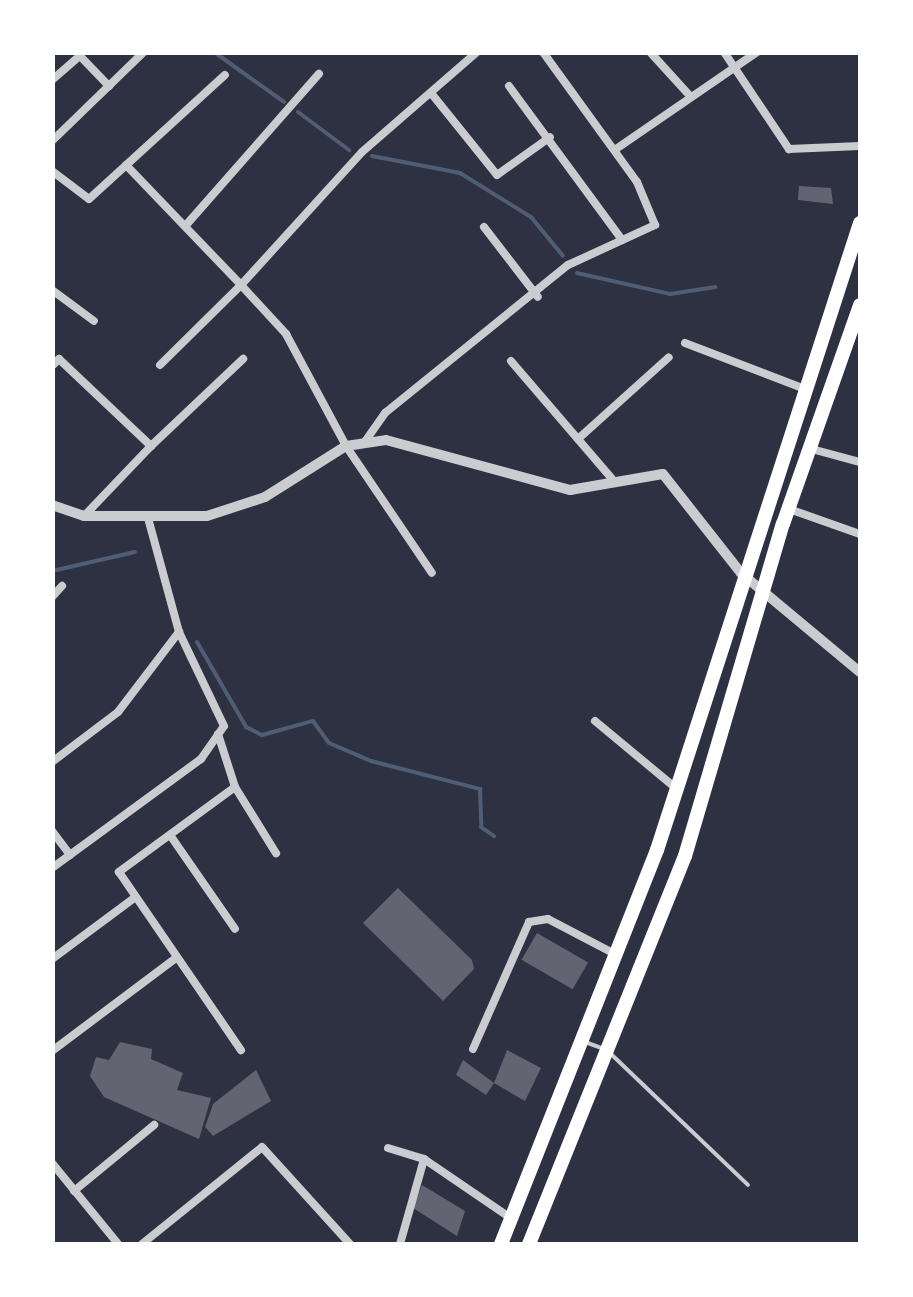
<!DOCTYPE html>
<html>
<head>
<meta charset="utf-8">
<style>
	body { margin:0 }
	#map { position:relative; width:913px; height:1297px; overflow:hidden; background:#2d3142; font-family:"Source Sans 3",sans-serif }
	div>[style] { position:absolute }
	.stream>* { height:4px; margin:-2px; padding:0 2px; transform-origin:2px; border-radius:2px; background:#4f5d75 }
	.building>* { inset:0; background:#626471; transform-origin:0 0 }
	.service>* { height:4px; margin:-2px; padding:0 2px; transform-origin:2px; border-radius:2px; background:#caccd0 }
	.minor>* { height:8px; margin:-4px; padding:0 4px; transform-origin:4px; border-radius:4px; background:#caccd0 }
	.tertiary>* { height:10px; margin:-5px; padding:0 5px; transform-origin:5px; border-radius:5px; background:#caccd0 }
	.trunk>* { height:14px; margin:-7px; padding:0 7px; transform-origin:7px; border-radius:7px; background:#fff }
	span { translate:-50% -50%; white-space:nowrap; text-align:center; line-height:1.15; -webkit-text-stroke:9px #fff; paint-order:stroke }
	.frame { position:absolute; inset:0; border:55px solid #fff; pointer-events:none }
</style>
</head>
<body>
<div id="map">
	<div class="stream">
		<i style="left:214px;top:52px;width:86px;rotate:35.5deg"></i>
		<i style="left:298px;top:112px;width:64px;rotate:36.7deg"></i>
		<i style="left:372px;top:156px;width:90px;rotate:10.9deg"></i>
		<i style="left:460px;top:173px;width:84px;rotate:31.8deg"></i>
		<i style="left:531px;top:217px;width:50px;rotate:50.6deg"></i>
		<i style="left:577px;top:273px;width:95px;rotate:12.7deg"></i>
		<i style="left:670px;top:294px;width:46px;rotate:-8.8deg"></i>
		<i style="left:52px;top:571px;width:85px;rotate:-12.9deg"></i>
		<i style="left:197px;top:642px;width:98px;rotate:60deg"></i>
		<i style="left:246px;top:727px;width:18px;rotate:27deg"></i>
		<i style="left:262px;top:735px;width:53px;rotate:-15.4deg"></i>
		<i style="left:313px;top:721px;width:27px;rotate:54deg"></i>
		<i style="left:329px;top:743px;width:46px;rotate:23.2deg"></i>
		<i style="left:371px;top:761px;width:113px;rotate:14.4deg"></i>
		<i style="left:480px;top:789px;width:38px;rotate:88deg"></i>
		<i style="left:481px;top:827px;width:16px;rotate:35deg"></i>
	</div>
	<div class="building">
		<i style="clip-path:polygon(799px 186px,831px 188px,833px 204px,798px 200px)"></i>
		<i style="clip-path:polygon(398px 888px,472px 960px,474px 969px,443px 1001px,363px 923px)"></i>
		<i style="left:537px;top:933px;width:59px;height:31px;rotate:30deg"></i>
		<i style="clip-path:polygon(120px 1042px,152px 1049px,151px 1059px,183px 1073px,177px 1090px,211px 1098px,199px 1139px,104px 1097px,90px 1076px,96px 1057px,109px 1060px)"></i>
		<i style="clip-path:polygon(507px 1050px,541px 1068px,525px 1101px,494px 1083px)"></i>
		<i style="clip-path:polygon(463px 1060px,494px 1083px,486px 1095px,456px 1075px)"></i>
		<i style="clip-path:polygon(256px 1070px,271px 1101px,213px 1136px,205px 1127px,213px 1104px)"></i>
		<i style="clip-path:polygon(422px 1185px,465px 1211px,457px 1236px,413px 1208px)"></i>
	</div>
	<div class="service">
		<i style="left:585px;top:1042px;width:20px;rotate:20deg"></i>
		<i style="left:612px;top:1055px;width:188px;rotate:43.7deg"></i>
	</div>
	<div class="minor">
		<i style="left:650px;top:52px;width:59px;rotate:47.7deg"></i>
		<i style="left:724px;top:52px;width:117px;rotate:56.2deg"></i>
		<i style="left:789px;top:149px;width:71px;rotate:-2.4deg"></i>
		<i style="left:52px;top:80px;width:37px;rotate:-41deg"></i>
		<i style="left:80px;top:56px;width:42px;rotate:46deg"></i>
		<i style="left:509px;top:86px;width:191px;rotate:53.7deg"></i>
		<i style="left:431px;top:93px;width:105px;rotate:51.2deg"></i>
		<i style="left:497px;top:175px;width:65px;rotate:-35.6deg"></i>
		<i style="left:52px;top:141px;width:128px;rotate:-44.1deg"></i>
		<i style="left:616px;top:149px;width:171px;rotate:-34.5deg"></i>
		<i style="left:126px;top:165px;width:166px;rotate:46.2deg"></i>
		<i style="left:241px;top:285px;width:180px;rotate:-47.7deg"></i>
		<i style="left:362px;top:152px;width:152px;rotate:-41deg"></i>
		<i style="left:52px;top:171px;width:46px;rotate:37.1deg"></i>
		<i style="left:89px;top:199px;width:184px;rotate:-42.4deg"></i>
		<i style="left:187px;top:224px;width:200px;rotate:-48.7deg"></i>
		<i style="left:484px;top:227px;width:88px;rotate:52.4deg"></i>
		<i style="left:52px;top:290px;width:52px;rotate:36.4deg"></i>
		<i style="left:685px;top:343px;width:125px;rotate:21deg"></i>
		<i style="left:511px;top:361px;width:155px;rotate:49.4deg"></i>
		<i style="left:160px;top:365px;width:114px;rotate:-44.6deg"></i>
		<i style="left:241px;top:285px;width:67px;rotate:47.4deg"></i>
		<i style="left:286px;top:334px;width:127px;rotate:61.8deg"></i>
		<i style="left:346px;top:446px;width:153px;rotate:55.9deg"></i>
		<i style="left:52px;top:366px;width:10px;rotate:-45deg"></i>
		<i style="left:59px;top:359px;width:127px;rotate:43.4deg"></i>
		<i style="left:151px;top:446px;width:97px;rotate:133.7deg"></i>
		<i style="left:578px;top:439px;width:122px;rotate:-42deg"></i>
		<i style="left:364px;top:443px;width:37px;rotate:-55deg"></i>
		<i style="left:385px;top:413px;width:235px;rotate:-39deg"></i>
		<i style="left:568px;top:265px;width:96px;rotate:-24.7deg"></i>
		<i style="left:655px;top:225px;width:47px;rotate:-112.7deg"></i>
		<i style="left:637px;top:182px;width:160px;rotate:-125.9deg"></i>
		<i style="left:151px;top:446px;width:127px;rotate:-43.4deg"></i>
		<i style="left:808px;top:448px;width:54px;rotate:15.1deg"></i>
		<i style="left:789px;top:509px;width:75px;rotate:19.4deg"></i>
		<i style="left:52px;top:597px;width:15px;rotate:-48deg"></i>
		<i style="left:595px;top:721px;width:107px;rotate:39.7deg"></i>
		<i style="left:218px;top:734px;width:56px;rotate:72.2deg"></i>
		<i style="left:235px;top:787px;width:144px;rotate:143.8deg"></i>
		<i style="left:119px;top:872px;width:216px;rotate:55.6deg"></i>
		<i style="left:52px;top:762px;width:83px;rotate:-37.1deg"></i>
		<i style="left:118px;top:712px;width:101px;rotate:-52.7deg"></i>
		<i style="left:235px;top:787px;width:78px;rotate:58.2deg"></i>
		<i style="left:52px;top:831px;width:30px;rotate:53deg"></i>
		<i style="left:170px;top:835px;width:114px;rotate:55.3deg"></i>
		<i style="left:52px;top:868px;width:185px;rotate:-36.2deg"></i>
		<i style="left:201px;top:759px;width:40px;rotate:-55.1deg"></i>
		<i style="left:224px;top:726px;width:104px;rotate:-115.6deg"></i>
		<i style="left:179px;top:632px;width:118px;rotate:-105.2deg"></i>
		<i style="left:52px;top:959px;width:102px;rotate:-36.6deg"></i>
		<i style="left:473px;top:1049px;width:139px;rotate:-66.2deg"></i>
		<i style="left:529px;top:922px;width:19px;rotate:-9deg"></i>
		<i style="left:548px;top:919px;width:76px;rotate:27.6deg"></i>
		<i style="left:52px;top:1051px;width:155px;rotate:-36.9deg"></i>
		<i style="left:388px;top:1148px;width:38px;rotate:17deg"></i>
		<i style="left:424px;top:1159px;width:103px;rotate:34.3deg"></i>
		<i style="left:52px;top:1163px;width:104px;rotate:50.8deg"></i>
		<i style="left:74px;top:1191px;width:104px;rotate:-39.5deg"></i>
		<i style="left:142px;top:1244px;width:154px;rotate:-38.9deg"></i>
		<i style="left:262px;top:1147px;width:131px;rotate:47.8deg"></i>
		<i style="left:400px;top:1244px;width:88px;rotate:-74.2deg"></i>
	</div>
	<div class="tertiary">
		<i style="left:52px;top:505px;width:34px;rotate:19deg"></i>
		<i style="left:84px;top:516px;width:123px"></i>
		<i style="left:207px;top:516px;width:61px;rotate:-18.1deg"></i>
		<i style="left:265px;top:497px;width:96px;rotate:-32.2deg"></i>
		<i style="left:346px;top:446px;width:40px;rotate:-8.5deg"></i>
		<i style="left:386px;top:440px;width:191px;rotate:15.2deg"></i>
		<i style="left:570px;top:490px;width:94px;rotate:-9.8deg"></i>
		<i style="left:663px;top:474px;width:126px;rotate:51.8deg"></i>
		<i style="left:741px;top:573px;width:155px;rotate:39.8deg"></i>
	</div>
	<div class="trunk">
		<i style="left:501px;top:1244px;width:424px;rotate:-68.4deg"></i>
		<i style="left:657px;top:850px;width:659px;rotate:-72.06deg"></i>
		<i style="left:529px;top:1244px;width:418px;rotate:-68.1deg"></i>
		<i style="left:685px;top:856px;width:346px;rotate:-73.6deg"></i>
		<i style="left:783px;top:524px;width:232px;rotate:-70.6deg"></i>
	</div>
	<div class="frame"></div>
</div>
</body>
</html>
